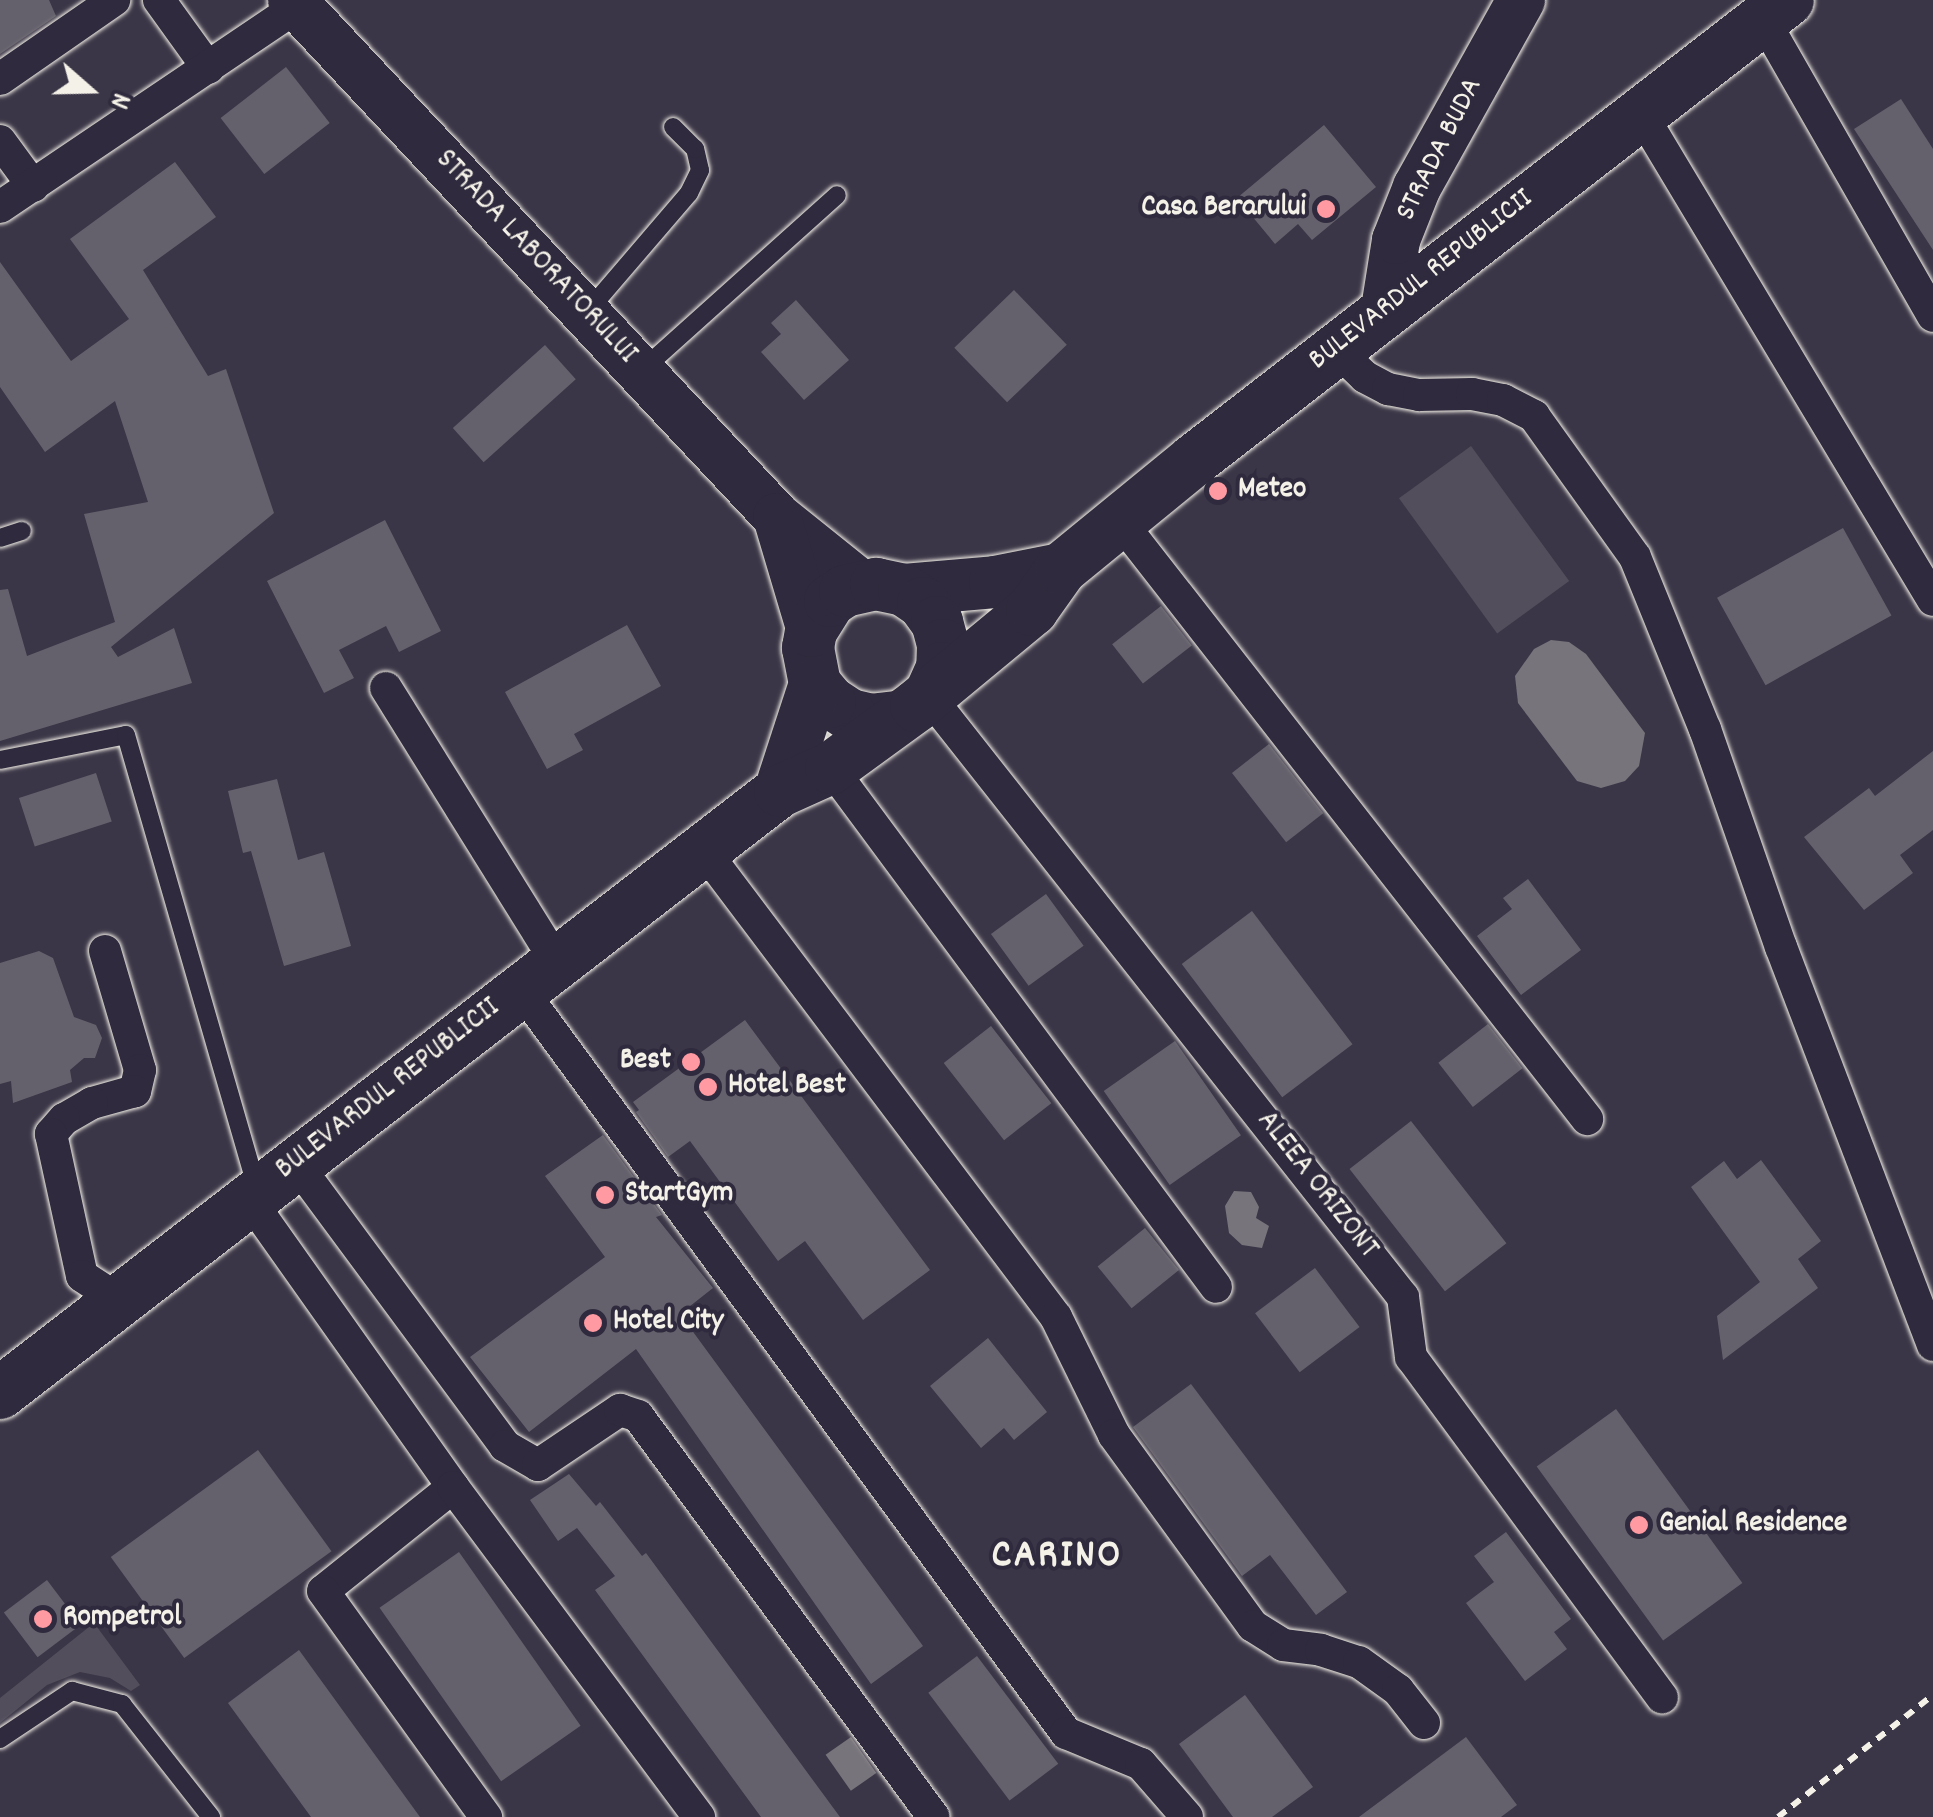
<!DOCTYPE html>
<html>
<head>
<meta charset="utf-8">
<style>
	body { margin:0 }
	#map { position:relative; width:1933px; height:1817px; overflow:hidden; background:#3b3647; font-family:Dekko,sans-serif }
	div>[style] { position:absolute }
	.green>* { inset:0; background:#534e5c; transform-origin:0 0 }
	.water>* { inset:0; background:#78747b; transform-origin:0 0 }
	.building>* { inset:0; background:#65616c; transform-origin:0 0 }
	.path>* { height:6px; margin-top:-3px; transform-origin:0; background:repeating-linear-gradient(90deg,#f4f1e8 0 10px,transparent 0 18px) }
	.roads { filter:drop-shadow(0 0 2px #f4f1e8) drop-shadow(0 0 2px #f4f1e8) }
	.lane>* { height:18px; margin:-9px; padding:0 9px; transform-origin:9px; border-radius:9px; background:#2f2a3d }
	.street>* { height:32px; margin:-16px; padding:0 16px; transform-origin:16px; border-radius:16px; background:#2f2a3d }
	.secondary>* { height:48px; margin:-24px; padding:0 24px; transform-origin:24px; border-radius:24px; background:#2f2a3d }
	.primary>* { height:52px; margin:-26px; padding:0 26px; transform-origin:26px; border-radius:26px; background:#2f2a3d }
	.dots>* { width:28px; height:28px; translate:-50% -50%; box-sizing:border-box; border:5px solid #2f2a3d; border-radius:50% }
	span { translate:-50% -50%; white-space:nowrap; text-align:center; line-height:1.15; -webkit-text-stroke:8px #2f2a3d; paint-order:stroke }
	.street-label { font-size:30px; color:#f4f1e8 }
	.poi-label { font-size:30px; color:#f4f1e8; font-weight:700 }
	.right { translate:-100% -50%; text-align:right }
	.left { translate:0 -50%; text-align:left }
	.district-label { font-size:40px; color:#f4f1e8; font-weight:700; letter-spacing:2.5px }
	.north { position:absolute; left:40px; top:40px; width:100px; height:100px; -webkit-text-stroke:8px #2f2a3d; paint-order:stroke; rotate:110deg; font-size:28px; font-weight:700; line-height:40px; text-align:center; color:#f4f1e8 }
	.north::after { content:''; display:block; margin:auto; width:35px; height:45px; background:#f4f1e8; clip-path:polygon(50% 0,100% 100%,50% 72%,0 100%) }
</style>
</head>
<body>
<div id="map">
	<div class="green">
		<i style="left:1471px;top:446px;width:167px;height:89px;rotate:54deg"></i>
		<i style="clip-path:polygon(94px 1623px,140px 1685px,131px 1691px,110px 1678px,80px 1672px,47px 1685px,0 1723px,0 1698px)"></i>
	</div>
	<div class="water">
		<i style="clip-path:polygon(1551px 640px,1569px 642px,1586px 654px,1645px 733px,1639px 766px,1625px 781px,1601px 788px,1577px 781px,1518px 703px,1515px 676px,1534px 649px)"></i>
		<i style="clip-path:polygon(1234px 1191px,1251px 1192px,1259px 1207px,1256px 1218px,1269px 1226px,1262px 1248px,1242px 1245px,1229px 1233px,1225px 1206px)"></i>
		<i style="left:851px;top:1737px;width:44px;height:31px;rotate:55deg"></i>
	</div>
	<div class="building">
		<i style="clip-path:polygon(0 0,49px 0,56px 16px,0 54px)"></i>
		<i style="left:286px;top:67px;width:71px;height:83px;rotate:52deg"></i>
		<i style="clip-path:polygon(1901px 99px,1933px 149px,1933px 250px,1854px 129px)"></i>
		<i style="clip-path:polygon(1324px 125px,1376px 187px,1312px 240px,1298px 224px,1275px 244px,1237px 198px)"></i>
		<i style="clip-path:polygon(175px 162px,216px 217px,143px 270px,208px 376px,226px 369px,274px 513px,111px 647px,118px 657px,174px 628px,192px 683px,0 741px,0 590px,8px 589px,27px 656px,115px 622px,84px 514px,148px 502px,115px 401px,45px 452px,0 387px,0 262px,71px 361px,129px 319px,70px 239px)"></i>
		<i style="left:1014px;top:290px;width:76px;height:83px;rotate:46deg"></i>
		<i style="clip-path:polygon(796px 300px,849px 360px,804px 400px,761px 352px,781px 334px,771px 323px)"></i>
		<i style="left:545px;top:345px;width:46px;height:124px;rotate:48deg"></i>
		<i style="clip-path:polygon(385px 520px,441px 631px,399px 652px,386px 626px,339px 650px,354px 678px,324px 693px,267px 581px)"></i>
		<i style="left:1843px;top:528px;width:100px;height:144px;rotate:61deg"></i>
		<i style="left:1161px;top:606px;width:50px;height:62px;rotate:52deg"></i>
		<i style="clip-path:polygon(627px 625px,661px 686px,574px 734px,583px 750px,547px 769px,505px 692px)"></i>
		<i style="left:1269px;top:744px;width:88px;height:47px;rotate:52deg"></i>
		<i style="clip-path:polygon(1933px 751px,1933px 830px,1900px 855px,1913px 873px,1864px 910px,1804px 837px,1869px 788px,1875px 796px)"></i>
		<i style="left:96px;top:773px;width:51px;height:81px;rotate:72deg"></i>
		<i style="clip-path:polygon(277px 779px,298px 860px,324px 852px,351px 946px,284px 966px,251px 851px,243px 853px,228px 791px)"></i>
		<i style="clip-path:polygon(1528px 879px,1581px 950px,1521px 995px,1477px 936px,1512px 909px,1503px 898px)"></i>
		<i style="left:1046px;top:894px;width:64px;height:68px;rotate:54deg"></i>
		<i style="left:1252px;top:911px;width:167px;height:88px;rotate:53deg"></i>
		<i style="clip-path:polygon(39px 951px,53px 958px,74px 1017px,96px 1025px,102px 1038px,95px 1058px,84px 1058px,70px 1070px,72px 1082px,13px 1103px,11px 1081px,0 1084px,0 963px)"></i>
		<i style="clip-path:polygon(745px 1020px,930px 1270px,863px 1320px,805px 1241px,778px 1261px,690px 1141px,668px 1157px,636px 1112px,639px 1110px,633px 1102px)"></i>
		<i style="left:1488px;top:1024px;width:56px;height:63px;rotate:52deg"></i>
		<i style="left:991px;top:1026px;width:98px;height:60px;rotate:52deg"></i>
		<i style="left:1175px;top:1041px;width:115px;height:87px;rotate:55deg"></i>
		<i style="left:1411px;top:1121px;width:155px;height:78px;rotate:52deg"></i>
		<i style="clip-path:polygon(603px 1135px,662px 1215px,656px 1217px,713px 1288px,680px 1314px,923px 1646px,871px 1684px,636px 1349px,529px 1432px,470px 1357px,605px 1257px,545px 1176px)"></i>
		<i style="clip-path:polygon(1761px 1160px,1821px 1241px,1798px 1259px,1818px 1288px,1723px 1360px,1717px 1316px,1760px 1282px,1691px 1187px,1724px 1161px,1737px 1179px)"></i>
		<i style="left:1145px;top:1228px;width:54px;height:61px;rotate:51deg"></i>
		<i style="left:1315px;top:1268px;width:74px;height:75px;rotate:53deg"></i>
		<i style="clip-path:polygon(988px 1338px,1047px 1412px,1014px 1440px,1004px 1428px,981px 1448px,930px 1386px)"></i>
		<i style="clip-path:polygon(1191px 1384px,1347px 1592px,1316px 1615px,1270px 1555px,1242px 1576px,1133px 1427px)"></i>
		<i style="left:1616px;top:1409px;width:215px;height:98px;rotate:54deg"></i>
		<i style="left:258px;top:1450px;width:125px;height:182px;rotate:54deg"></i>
		<i style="clip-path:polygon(569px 1474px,596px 1506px,600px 1502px,642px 1556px,646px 1553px,840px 1817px,761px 1817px,595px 1590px,615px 1576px,577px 1528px,558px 1541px,530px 1500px)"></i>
		<i style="clip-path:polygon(1506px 1532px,1571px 1619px,1554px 1632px,1567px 1649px,1525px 1681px,1466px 1603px,1494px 1582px,1474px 1556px)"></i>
		<i style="left:459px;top:1552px;width:212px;height:97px;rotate:55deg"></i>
		<i style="left:47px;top:1580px;width:56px;height:54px;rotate:53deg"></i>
		<i style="clip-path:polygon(299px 1650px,420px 1817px,311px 1817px,228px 1703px)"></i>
		<i style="left:977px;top:1656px;width:135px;height:61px;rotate:53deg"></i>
		<i style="clip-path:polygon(1245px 1695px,1313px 1787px,1272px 1817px,1233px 1817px,1179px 1744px)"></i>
		<i style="clip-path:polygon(1466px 1737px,1517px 1805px,1501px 1817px,1359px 1817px)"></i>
	</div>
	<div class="path">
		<i style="left:1778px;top:1817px;width:197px;rotate:-38.2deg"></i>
	</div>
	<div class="roads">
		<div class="lane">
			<i style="left:587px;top:312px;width:157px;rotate:-49.4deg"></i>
			<i style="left:689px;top:193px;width:25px;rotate:-64deg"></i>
			<i style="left:700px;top:170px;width:22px;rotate:-103deg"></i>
			<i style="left:695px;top:149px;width:31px;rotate:-135deg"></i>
			<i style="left:641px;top:371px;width:263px;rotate:-41.9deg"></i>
			<i style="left:0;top:538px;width:23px;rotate:-18deg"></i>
			<i style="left:0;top:760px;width:128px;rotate:-11.2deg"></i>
			<i style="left:126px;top:735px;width:469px;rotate:73.9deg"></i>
			<i style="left:0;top:1739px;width:87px;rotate:-33.7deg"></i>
			<i style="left:72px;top:1691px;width:52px;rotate:14.6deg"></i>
			<i style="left:122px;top:1704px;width:144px;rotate:51.8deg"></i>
		</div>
		<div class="street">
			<i style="left:159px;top:0;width:84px;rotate:54.2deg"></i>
			<i style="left:1763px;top:19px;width:342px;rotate:60.2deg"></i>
			<i style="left:0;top:79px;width:139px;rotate:-34.7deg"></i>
			<i style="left:1640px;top:112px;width:569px;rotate:59.02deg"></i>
			<i style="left:0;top:141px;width:56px;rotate:53.7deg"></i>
			<i style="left:0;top:207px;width:359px;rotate:-34deg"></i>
			<i style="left:1336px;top:349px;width:40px;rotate:44deg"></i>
			<i style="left:1365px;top:377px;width:26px;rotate:28deg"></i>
			<i style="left:1388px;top:389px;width:32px;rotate:11deg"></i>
			<i style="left:1419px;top:395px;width:53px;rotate:-1.1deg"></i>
			<i style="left:1472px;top:394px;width:32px;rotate:11deg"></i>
			<i style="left:1503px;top:400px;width:35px;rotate:27deg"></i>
			<i style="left:1534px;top:416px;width:173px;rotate:54.4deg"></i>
			<i style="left:1635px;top:557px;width:186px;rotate:67.9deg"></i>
			<i style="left:1705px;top:729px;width:231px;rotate:70.8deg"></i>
			<i style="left:1781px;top:947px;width:426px;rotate:69.1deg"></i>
			<i style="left:1120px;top:521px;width:759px;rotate:52.01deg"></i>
			<i style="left:386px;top:688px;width:322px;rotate:58.1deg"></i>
			<i style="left:928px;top:695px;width:767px;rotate:51.73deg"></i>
			<i style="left:1403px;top:1297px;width:61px;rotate:82.4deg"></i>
			<i style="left:1411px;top:1357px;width:423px;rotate:53.6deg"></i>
			<i style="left:831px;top:768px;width:646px;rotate:53.43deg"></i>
			<i style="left:703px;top:849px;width:586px;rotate:52.97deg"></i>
			<i style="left:1056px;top:1317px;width:131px;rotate:63.8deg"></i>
			<i style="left:1114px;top:1435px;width:236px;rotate:54deg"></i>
			<i style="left:1253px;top:1626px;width:36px;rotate:32deg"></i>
			<i style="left:1283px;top:1645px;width:38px;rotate:7deg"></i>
			<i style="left:1321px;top:1650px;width:40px;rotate:18deg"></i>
			<i style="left:1359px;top:1662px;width:48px;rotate:35.7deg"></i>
			<i style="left:1398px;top:1690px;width:42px;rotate:51.8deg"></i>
			<i style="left:105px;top:951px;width:124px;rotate:73.6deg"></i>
			<i style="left:140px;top:1070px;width:22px;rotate:103deg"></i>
			<i style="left:135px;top:1091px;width:45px;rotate:164.4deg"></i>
			<i style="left:92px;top:1103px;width:32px;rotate:150deg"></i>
			<i style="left:64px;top:1119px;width:20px;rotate:131deg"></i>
			<i style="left:51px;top:1134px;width:145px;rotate:77.7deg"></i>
			<i style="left:82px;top:1276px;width:44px;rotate:33deg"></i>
			<i style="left:520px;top:988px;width:924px;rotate:53.76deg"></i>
			<i style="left:1066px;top:1733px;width:81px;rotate:22.5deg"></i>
			<i style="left:1141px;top:1764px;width:70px;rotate:49deg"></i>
			<i style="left:295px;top:1162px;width:353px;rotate:53.5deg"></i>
			<i style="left:505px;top:1446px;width:38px;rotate:30deg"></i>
			<i style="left:538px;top:1465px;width:99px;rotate:-33.9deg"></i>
			<i style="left:620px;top:1410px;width:19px;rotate:18deg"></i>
			<i style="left:638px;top:1416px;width:498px;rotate:53.6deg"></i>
			<i style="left:249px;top:1199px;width:353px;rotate:54.7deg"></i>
			<i style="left:453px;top:1487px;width:166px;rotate:141.3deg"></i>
			<i style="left:323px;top:1591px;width:279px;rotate:54.2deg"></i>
			<i style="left:453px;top:1487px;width:412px;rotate:53.3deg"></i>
		</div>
		<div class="secondary">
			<i style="left:292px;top:0;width:709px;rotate:46.83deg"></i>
			<i style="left:777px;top:517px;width:109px;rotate:38.7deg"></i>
			<i style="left:1385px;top:309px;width:70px;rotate:-80.9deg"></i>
			<i style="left:1396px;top:240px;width:57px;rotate:-68.4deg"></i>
			<i style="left:1417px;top:187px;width:214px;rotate:-60.9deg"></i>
			<i style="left:777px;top:517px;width:119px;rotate:73.4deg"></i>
		</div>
		<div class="primary">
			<i style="left:904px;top:590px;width:91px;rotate:-5deg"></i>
			<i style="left:995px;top:582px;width:67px;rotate:-11.1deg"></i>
			<i style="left:896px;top:717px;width:24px;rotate:173deg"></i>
			<i style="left:872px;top:720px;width:23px;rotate:-167deg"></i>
			<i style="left:850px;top:715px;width:24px;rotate:-147deg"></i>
			<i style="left:830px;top:702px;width:23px;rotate:-130deg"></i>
			<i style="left:815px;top:684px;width:37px;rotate:-101deg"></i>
			<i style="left:808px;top:648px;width:17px;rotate:-80deg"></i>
			<i style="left:811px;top:631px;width:36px;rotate:-58deg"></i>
			<i style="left:830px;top:601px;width:18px;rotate:-34deg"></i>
			<i style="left:845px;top:591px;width:32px;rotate:-13deg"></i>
			<i style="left:876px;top:584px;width:29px;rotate:12deg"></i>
			<i style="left:904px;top:590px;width:23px;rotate:34deg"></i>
			<i style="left:923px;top:603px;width:24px;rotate:54deg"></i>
			<i style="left:937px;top:622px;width:24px;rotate:75deg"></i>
			<i style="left:943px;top:645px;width:23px;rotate:92deg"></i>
			<i style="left:942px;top:668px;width:24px;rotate:114deg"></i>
			<i style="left:780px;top:791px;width:113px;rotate:-71.9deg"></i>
			<i style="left:0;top:1393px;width:985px;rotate:-37.66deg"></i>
			<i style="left:780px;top:791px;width:56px;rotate:-24.3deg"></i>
			<i style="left:831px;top:768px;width:105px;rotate:-36.1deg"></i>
			<i style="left:916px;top:706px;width:151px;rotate:-39.6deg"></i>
			<i style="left:1032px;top:610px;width:50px;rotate:-54.7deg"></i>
			<i style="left:1061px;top:569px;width:172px;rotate:-39.3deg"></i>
			<i style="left:1194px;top:460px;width:751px;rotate:-37.75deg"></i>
		</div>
	</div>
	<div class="dots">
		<i style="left:1326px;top:209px;background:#ff9aa2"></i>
		<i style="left:1218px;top:491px;background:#ff9aa2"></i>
		<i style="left:691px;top:1062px;background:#ff9aa2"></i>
		<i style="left:708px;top:1087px;background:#ff9aa2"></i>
		<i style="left:605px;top:1195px;background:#ff9aa2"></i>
		<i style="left:593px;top:1323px;background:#ff9aa2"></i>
		<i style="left:1639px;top:1525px;background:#ff9aa2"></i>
		<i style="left:43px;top:1619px;background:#ff9aa2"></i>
	</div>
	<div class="street-label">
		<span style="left:1441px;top:150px;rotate:-63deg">STRADA BUDA</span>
		<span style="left:535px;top:258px;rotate:47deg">STRADA LABORATORULUI</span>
		<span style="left:1422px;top:281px;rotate:-38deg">BULEVARDUL REPUBLICII</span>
		<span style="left:389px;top:1090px;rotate:-38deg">BULEVARDUL REPUBLICII</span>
		<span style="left:1316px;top:1186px;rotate:52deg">ALEEA ORIZONT</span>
	</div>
	<div class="poi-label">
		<span class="right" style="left:1306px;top:209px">Casa Berarului</span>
		<span class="left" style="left:1238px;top:491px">Meteo</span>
		<span class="right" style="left:671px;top:1062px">Best</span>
		<span class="left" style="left:728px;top:1087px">Hotel Best</span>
		<span class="left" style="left:625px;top:1195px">StartGym</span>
		<span class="left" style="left:613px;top:1323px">Hotel City</span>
		<span class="left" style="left:1659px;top:1525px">Genial Residence</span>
		<span class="left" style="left:63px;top:1619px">Rompetrol</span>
	</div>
	<div class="district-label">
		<span style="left:1057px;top:1558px">CARINO</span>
	</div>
	<div class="north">N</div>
</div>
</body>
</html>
